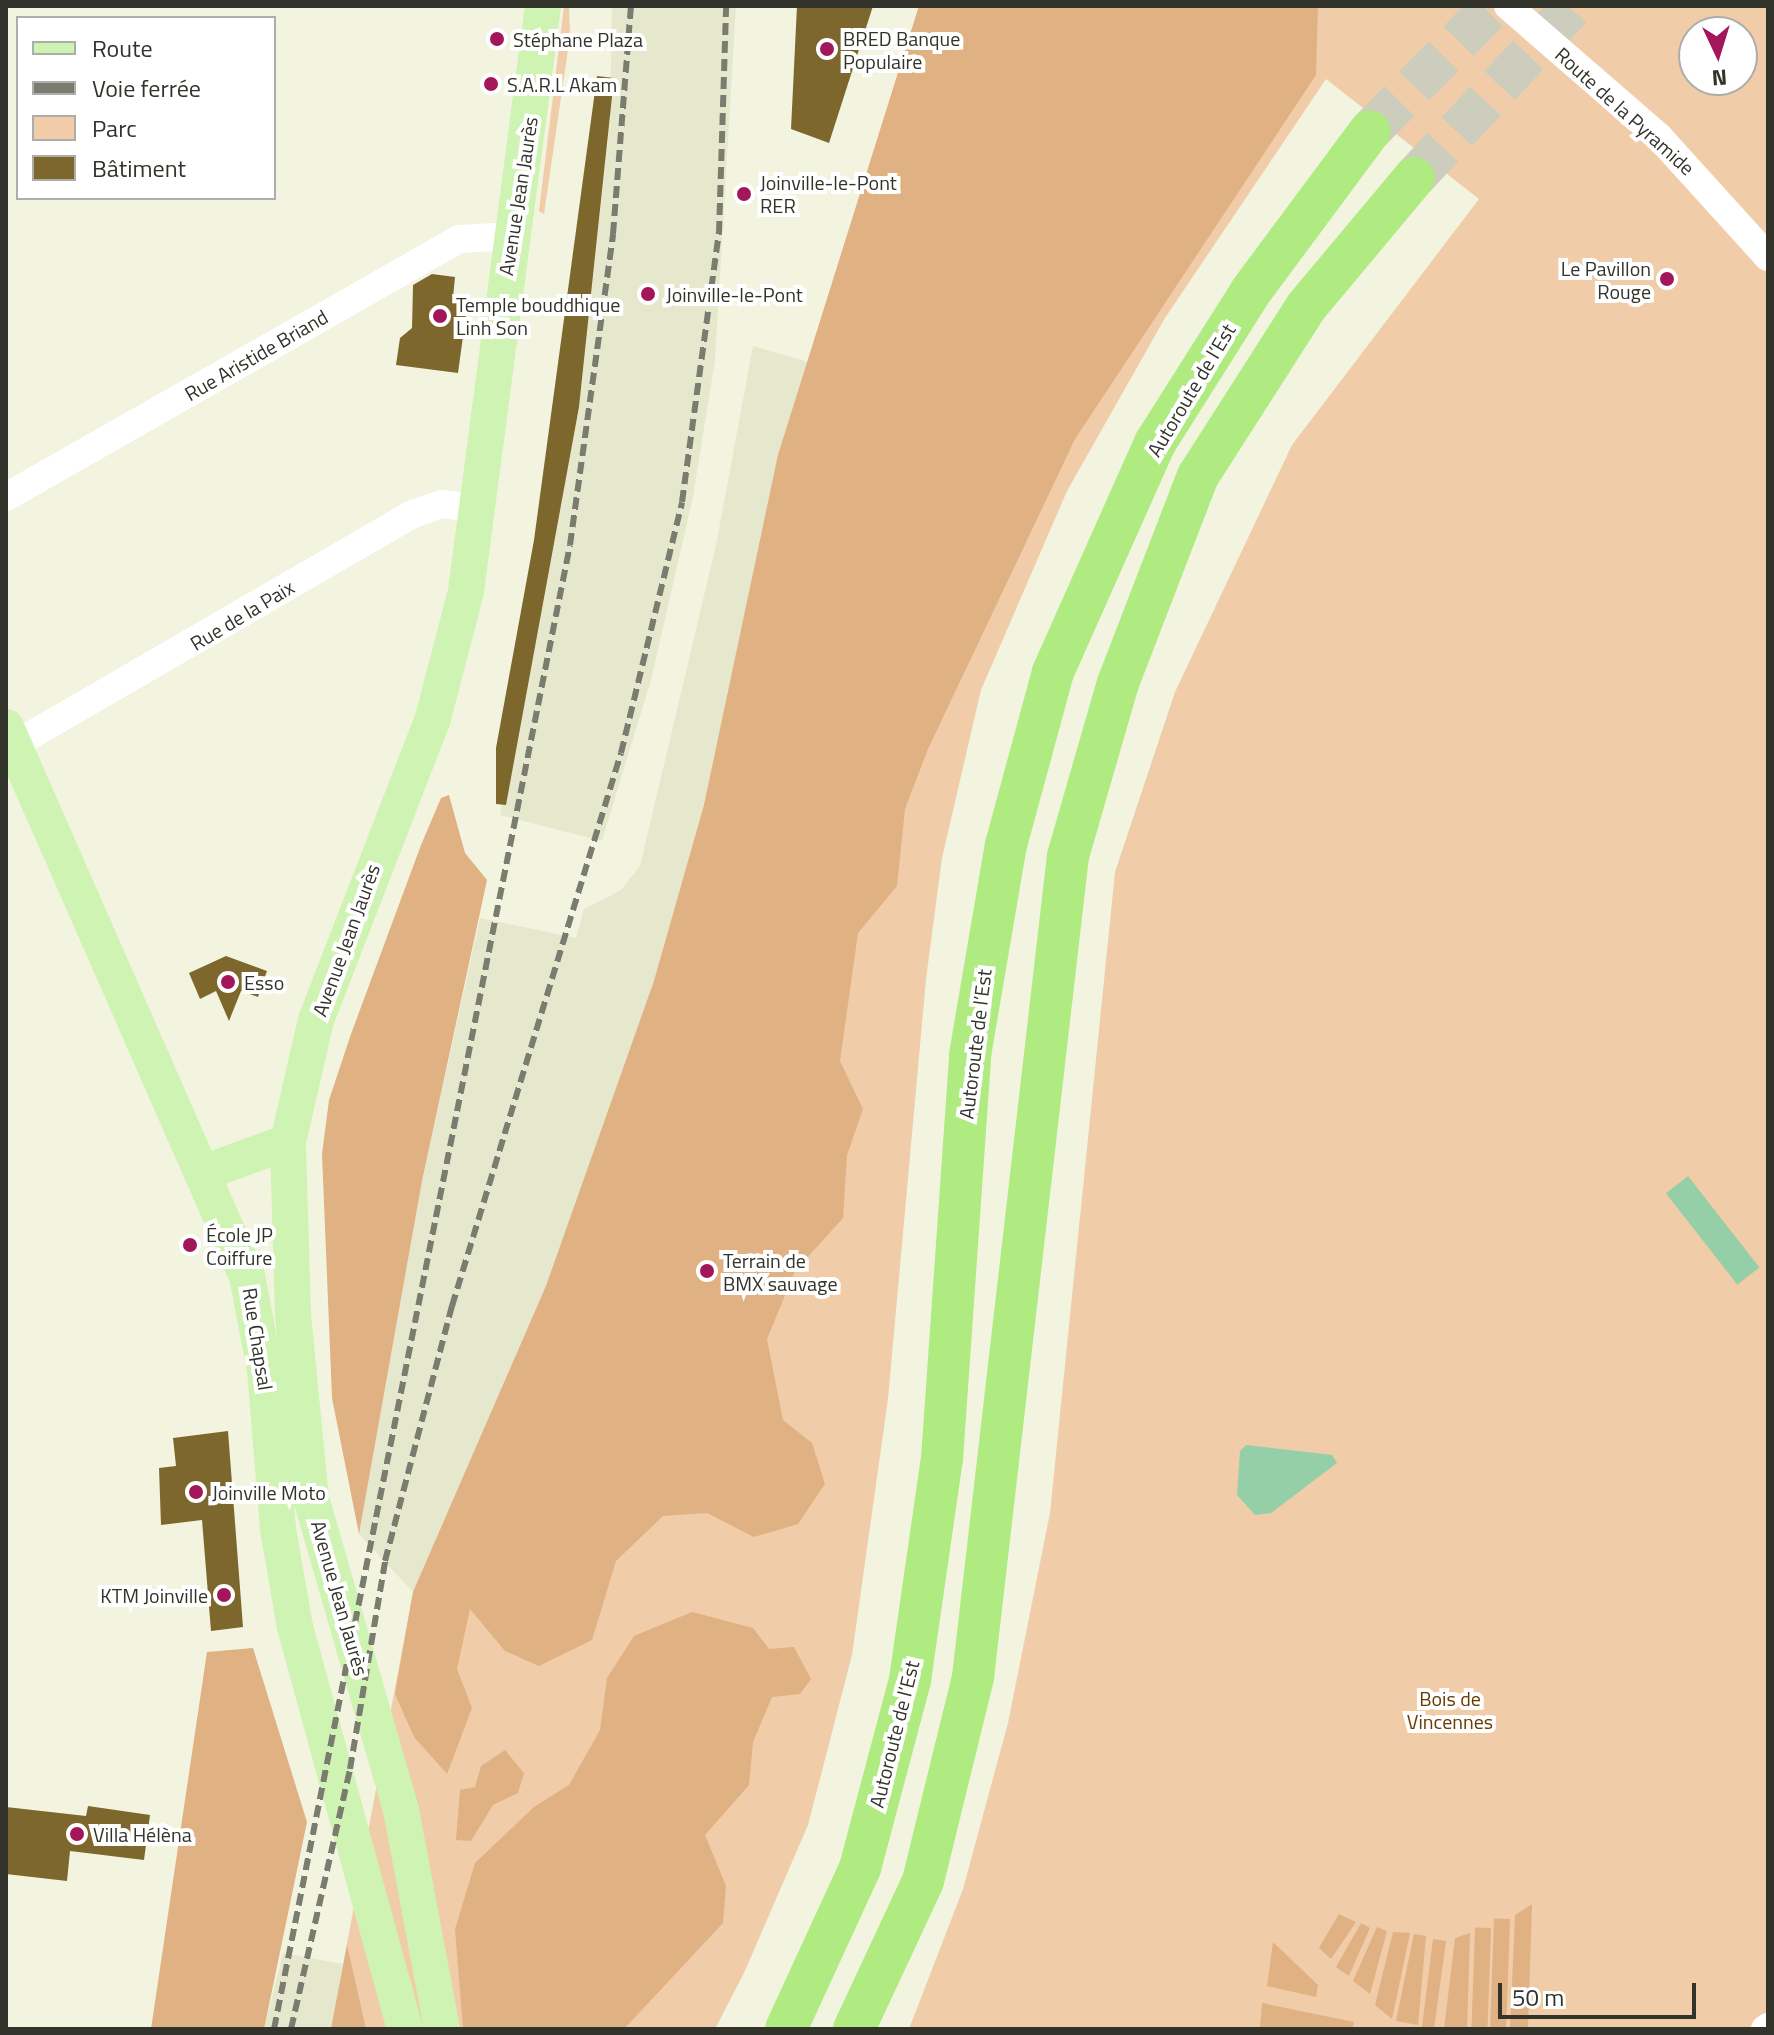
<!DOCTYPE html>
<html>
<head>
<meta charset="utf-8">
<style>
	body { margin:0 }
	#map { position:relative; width:1774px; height:2035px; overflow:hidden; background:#f2f4e0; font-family:"Titillium Web",sans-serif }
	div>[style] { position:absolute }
	.built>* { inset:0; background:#e6e8ce }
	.green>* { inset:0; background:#f0cca9 }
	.forest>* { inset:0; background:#e0b183; transform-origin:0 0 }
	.water>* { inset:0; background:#95cfa8; transform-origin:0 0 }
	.building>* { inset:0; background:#7d672d }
	.highway-tunnel>* { height:42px; margin-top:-21px; transform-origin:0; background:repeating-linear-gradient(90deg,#cccdbc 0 42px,transparent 0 63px) }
	.minor>* { height:28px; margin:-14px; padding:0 14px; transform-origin:14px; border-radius:14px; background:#fff }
	.major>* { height:36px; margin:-18px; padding:0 18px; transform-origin:18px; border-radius:18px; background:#cff3b3 }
	.highway>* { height:42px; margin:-21px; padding:0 21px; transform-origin:21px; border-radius:21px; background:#afeb80 }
	.rail>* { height:6px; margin-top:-3px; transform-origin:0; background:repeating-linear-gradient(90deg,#7a7c6f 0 12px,transparent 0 18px) }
	.dots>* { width:22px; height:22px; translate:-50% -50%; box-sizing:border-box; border:4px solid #fff; border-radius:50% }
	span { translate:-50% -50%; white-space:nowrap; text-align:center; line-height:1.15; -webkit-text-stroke:8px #fff; paint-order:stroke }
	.poi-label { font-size:20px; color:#32332b }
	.left { translate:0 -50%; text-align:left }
	.right { translate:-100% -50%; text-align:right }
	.street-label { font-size:20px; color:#32332b }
	.park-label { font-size:20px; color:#663b00 }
	.frame { position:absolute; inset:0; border:8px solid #32332b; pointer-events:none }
	.legend { position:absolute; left:16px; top:16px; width:260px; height:184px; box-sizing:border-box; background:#fff; border:2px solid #adadaa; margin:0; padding:10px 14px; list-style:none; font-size:24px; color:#32332b }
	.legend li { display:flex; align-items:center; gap:16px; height:40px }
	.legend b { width:40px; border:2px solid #adadaa }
	.north { position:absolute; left:1678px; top:16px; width:80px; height:80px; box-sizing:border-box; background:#fff; border:2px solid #adadaa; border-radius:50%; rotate:176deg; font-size:22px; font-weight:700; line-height:32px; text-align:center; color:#32332b }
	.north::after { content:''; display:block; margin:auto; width:28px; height:36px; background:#a4165a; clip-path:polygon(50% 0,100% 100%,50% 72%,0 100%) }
	.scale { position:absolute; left:1498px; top:1983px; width:198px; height:36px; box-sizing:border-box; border:4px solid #32332b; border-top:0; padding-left:10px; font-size:24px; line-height:28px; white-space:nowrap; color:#32332b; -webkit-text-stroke:6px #fff; paint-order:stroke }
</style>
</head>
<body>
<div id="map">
	<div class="built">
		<i style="clip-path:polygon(612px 6px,736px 6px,715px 360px,693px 497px,651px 680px,602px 841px,500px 815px,579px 407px,610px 121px)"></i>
		<i style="clip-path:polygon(753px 346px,808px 362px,778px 455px,704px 805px,654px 981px,546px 1286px,413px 1592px,359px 1534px,422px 1181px,480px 918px,576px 938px,584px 909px,621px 890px,640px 866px,716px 545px)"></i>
		<i style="clip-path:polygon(283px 1953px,343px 1964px,331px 2029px,264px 2029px)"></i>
	</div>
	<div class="green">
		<i style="clip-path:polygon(564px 6px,569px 6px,570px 36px,544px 214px,539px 211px)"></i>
		<i style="clip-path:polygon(evenodd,919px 6px,1768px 6px,1768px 2029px,909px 2029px,963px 1889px,1008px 1723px,1050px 1513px,1115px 872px,1175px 692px,1292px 445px,1479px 199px,1326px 79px,1165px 318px,1067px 491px,981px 690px,942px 858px,926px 979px,888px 1399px,852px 1655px,808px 1825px,744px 1973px,715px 2029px,331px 2029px,413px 1592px,546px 1286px,654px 981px,704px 805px,778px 455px,919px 6px,1694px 32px,1742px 32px,1742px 80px,1694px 80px,1694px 32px)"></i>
	</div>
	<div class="forest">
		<i style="clip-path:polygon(919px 6px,1318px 6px,1316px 75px,1075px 439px,928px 749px,905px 809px,897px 886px,858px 933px,840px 1061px,863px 1109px,847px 1155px,843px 1218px,795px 1271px,767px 1339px,783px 1420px,812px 1443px,825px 1484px,798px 1524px,754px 1537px,707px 1513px,663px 1516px,616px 1561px,592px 1640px,539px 1666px,505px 1651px,470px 1609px,457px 1669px,472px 1708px,447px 1774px,414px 1737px,395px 1694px,413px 1592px,546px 1286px,654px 981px,704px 805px,778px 455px)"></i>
		<i style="clip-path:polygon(449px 795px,465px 853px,487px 880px,422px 1181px,359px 1534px,332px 1398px,322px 1154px,329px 1100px,351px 1034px,421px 845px,441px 798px)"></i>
		<i style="clip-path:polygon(692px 1612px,753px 1628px,769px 1649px,794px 1647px,811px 1679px,800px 1694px,772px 1697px,753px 1742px,749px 1785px,705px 1835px,726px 1886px,723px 1923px,624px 2029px,463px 2029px,455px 1929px,475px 1863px,534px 1807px,569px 1785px,600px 1730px,607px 1678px,634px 1636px)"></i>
		<i style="clip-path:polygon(253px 1648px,307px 1822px,264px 2029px,151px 2029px,207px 1652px)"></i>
		<i style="clip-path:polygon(505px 1750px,524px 1773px,518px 1793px,493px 1805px,471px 1841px,456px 1840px,460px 1790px,475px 1787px,481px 1766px)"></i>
		<i style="clip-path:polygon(1532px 1904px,1528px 2029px,1510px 2029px,1515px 1915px)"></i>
		<i style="clip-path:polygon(1339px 1914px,1356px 1922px,1331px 1959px,1319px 1948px)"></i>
		<i style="left:1510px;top:1919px;width:110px;height:16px;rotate:92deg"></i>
		<i style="clip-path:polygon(1361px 1923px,1370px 1928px,1349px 1976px,1336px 1967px)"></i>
		<i style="clip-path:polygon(1377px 1927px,1387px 1931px,1370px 1994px,1353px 1981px)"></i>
		<i style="left:1491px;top:1928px;width:101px;height:16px;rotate:92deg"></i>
		<i style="clip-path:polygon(1393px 1932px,1410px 1933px,1392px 2019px,1375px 2005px)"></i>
		<i style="clip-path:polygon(1470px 1933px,1467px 2029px,1444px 2029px,1455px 1938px)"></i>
		<i style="clip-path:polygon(1414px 1934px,1426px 1936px,1418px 2025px,1396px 2021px)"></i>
		<i style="clip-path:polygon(1433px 1939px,1446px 1941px,1434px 2029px,1428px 2029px,1422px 2027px)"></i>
		<i style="clip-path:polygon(1273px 1942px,1318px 1985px,1316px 1997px,1267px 1986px)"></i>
		<i style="clip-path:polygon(347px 1945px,366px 2029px,331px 2029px)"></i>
		<i style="clip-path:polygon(1262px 2003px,1354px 2022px,1352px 2029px,1260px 2029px)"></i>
	</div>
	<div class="water">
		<i style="left:1688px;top:1176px;width:116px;height:28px;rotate:52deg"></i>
		<i style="clip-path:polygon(1246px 1445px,1332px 1455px,1337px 1463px,1271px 1513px,1255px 1515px,1237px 1495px,1240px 1451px)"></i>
	</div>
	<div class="building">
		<i style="clip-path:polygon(797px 6px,873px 6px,829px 143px,791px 129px)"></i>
		<i style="clip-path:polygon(597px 76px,614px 78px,579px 407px,506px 805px,496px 804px,496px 748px,534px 540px)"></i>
		<i style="clip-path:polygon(432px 274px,455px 277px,453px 298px,468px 300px,458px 373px,396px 365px,400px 338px,412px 328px,413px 285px)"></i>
		<i style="clip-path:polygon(226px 956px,267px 971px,258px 997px,241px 991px,229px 1021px,216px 991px,200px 999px,189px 973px)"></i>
		<i style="clip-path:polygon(228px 1431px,243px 1627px,211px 1631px,202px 1520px,161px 1525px,159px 1468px,176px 1466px,173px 1438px)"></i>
		<i style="clip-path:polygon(88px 1806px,150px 1815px,144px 1860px,70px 1851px,67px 1881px,6px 1874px,6px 1807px,86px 1816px)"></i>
	</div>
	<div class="highway-tunnel">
		<i style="left:1370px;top:131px;width:175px;rotate:-45.5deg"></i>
		<i style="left:1414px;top:178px;width:234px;rotate:-47.2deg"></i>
	</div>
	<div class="minor">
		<i style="left:1508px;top:6px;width:200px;rotate:40.9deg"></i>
		<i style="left:1659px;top:137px;width:162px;rotate:47.8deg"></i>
		<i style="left:6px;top:497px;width:521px;rotate:-29.66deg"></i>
		<i style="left:459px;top:239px;width:53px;rotate:-3.2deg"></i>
		<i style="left:14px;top:745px;width:458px;rotate:-30.1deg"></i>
		<i style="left:410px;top:515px;width:34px;rotate:-19deg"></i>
		<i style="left:442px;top:504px;width:34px;rotate:7deg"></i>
		<i style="left:1765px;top:2029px;width:4px;rotate:-34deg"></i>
	</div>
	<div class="major">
		<i style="left:6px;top:727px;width:600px;rotate:66.3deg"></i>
		<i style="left:247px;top:1276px;width:96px;rotate:79.2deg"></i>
		<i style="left:265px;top:1370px;width:160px;rotate:85.3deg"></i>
		<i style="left:278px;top:1529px;width:99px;rotate:80.2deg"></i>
		<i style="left:295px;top:1627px;width:417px;rotate:74.7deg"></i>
		<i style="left:206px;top:1172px;width:87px;rotate:-20.1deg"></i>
		<i style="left:442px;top:2029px;width:223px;rotate:-100.6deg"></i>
		<i style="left:401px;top:1810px;width:324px;rotate:-106.1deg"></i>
		<i style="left:311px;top:1499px;width:185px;rotate:-95.6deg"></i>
		<i style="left:293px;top:1315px;width:173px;rotate:-91.7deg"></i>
		<i style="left:288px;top:1142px;width:125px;rotate:-77.1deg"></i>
		<i style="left:316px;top:1020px;width:324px;rotate:-68.8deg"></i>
		<i style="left:433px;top:718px;width:131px;rotate:-75.4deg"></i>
		<i style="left:466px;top:591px;width:590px;rotate:-82.5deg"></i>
	</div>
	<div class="highway">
		<i style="left:786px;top:2029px;width:177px;rotate:-65.3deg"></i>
		<i style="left:860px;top:1868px;width:195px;rotate:-75.1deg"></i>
		<i style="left:910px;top:1680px;width:223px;rotate:-81.8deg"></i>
		<i style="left:942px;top:1459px;width:405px;rotate:-86deg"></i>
		<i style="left:970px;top:1055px;width:213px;rotate:-80.3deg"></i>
		<i style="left:1006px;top:845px;width:179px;rotate:-74.8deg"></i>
		<i style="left:1053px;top:672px;width:251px;rotate:-66deg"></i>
		<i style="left:1155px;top:443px;width:180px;rotate:-57.7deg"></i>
		<i style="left:1251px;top:291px;width:199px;rotate:-53.4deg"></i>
		<i style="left:854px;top:2029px;width:163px;rotate:-65deg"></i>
		<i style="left:923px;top:1881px;width:210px;rotate:-76.2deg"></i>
		<i style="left:973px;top:1677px;width:826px;rotate:-83.4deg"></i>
		<i style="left:1068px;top:856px;width:180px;rotate:-73.9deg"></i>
		<i style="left:1118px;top:683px;width:222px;rotate:-68.9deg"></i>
		<i style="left:1198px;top:476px;width:201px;rotate:-57.4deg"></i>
		<i style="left:1306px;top:307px;width:168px;rotate:-50.1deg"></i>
	</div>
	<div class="rail">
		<i style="left:274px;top:2029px;width:1513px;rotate:-78.72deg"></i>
		<i style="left:570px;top:545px;width:314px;rotate:-82.1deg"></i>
		<i style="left:613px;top:234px;width:229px;rotate:-85.5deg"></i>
		<i style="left:291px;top:2029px;width:267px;rotate:-77.2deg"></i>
		<i style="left:350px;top:1769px;width:211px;rotate:-80.4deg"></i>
		<i style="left:385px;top:1561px;width:264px;rotate:-75.3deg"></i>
		<i style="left:452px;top:1306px;width:578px;rotate:-73.01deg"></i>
		<i style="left:621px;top:753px;width:258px;rotate:-76.3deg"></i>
		<i style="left:682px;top:502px;width:272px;rotate:-82.2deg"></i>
		<i style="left:719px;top:233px;width:227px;rotate:-88.2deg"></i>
	</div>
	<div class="dots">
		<i style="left:497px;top:39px;background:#a4165a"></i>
		<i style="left:827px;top:49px;background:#a4165a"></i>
		<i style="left:491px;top:84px;background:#a4165a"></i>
		<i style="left:744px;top:194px;background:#a4165a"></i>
		<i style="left:1667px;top:279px;background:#a4165a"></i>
		<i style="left:648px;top:294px;background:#a4165a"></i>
		<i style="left:440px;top:316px;background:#a4165a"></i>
		<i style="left:228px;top:982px;background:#a4165a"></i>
		<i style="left:190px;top:1245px;background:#a4165a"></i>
		<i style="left:707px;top:1271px;background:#a4165a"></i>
		<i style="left:196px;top:1492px;background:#a4165a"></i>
		<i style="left:224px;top:1595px;background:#a4165a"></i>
		<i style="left:77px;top:1834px;background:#a4165a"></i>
	</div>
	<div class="poi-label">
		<span class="left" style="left:843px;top:50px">BRED Banque<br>Populaire</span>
		<span class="left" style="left:513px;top:39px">Stéphane Plaza</span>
		<span class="left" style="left:507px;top:84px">S.A.R.L Akam</span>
		<span class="left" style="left:760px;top:194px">Joinville-le-Pont<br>RER</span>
		<span class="right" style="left:1651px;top:280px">Le Pavillon<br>Rouge</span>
		<span class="left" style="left:666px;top:294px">Joinville-le-Pont</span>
		<span class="left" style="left:456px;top:316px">Temple bouddhique<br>Linh Son</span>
		<span class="left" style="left:244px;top:982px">Esso</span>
		<span class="left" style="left:206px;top:1246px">École JP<br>Coiffure</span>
		<span class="left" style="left:723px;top:1272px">Terrain de<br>BMX sauvage</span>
		<span class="left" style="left:212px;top:1492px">Joinville Moto</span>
		<span class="right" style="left:208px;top:1595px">KTM Joinville</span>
		<span class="left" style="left:93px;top:1834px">Villa Hélèna</span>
	</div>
	<div class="street-label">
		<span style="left:1625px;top:111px;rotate:42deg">Route de la Pyramide</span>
		<span style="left:518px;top:196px;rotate:-81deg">Avenue Jean Jaurès</span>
		<span style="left:256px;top:355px;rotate:-30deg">Rue Aristide Briand</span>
		<span style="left:1191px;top:390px;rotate:-59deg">Autoroute de l’Est</span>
		<span style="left:242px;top:615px;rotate:-31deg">Rue de la Paix</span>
		<span style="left:346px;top:940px;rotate:-70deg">Avenue Jean Jaurès</span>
		<span style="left:975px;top:1044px;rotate:-83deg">Autoroute de l’Est</span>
		<span style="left:258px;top:1339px;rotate:81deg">Rue Chapsal</span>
		<span style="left:340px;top:1598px;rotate:74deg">Avenue Jean Jaurès</span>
		<span style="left:894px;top:1734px;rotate:-76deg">Autoroute de l’Est</span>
	</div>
	<div class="park-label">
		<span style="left:1450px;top:1710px">Bois de<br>Vincennes</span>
	</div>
	<div class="frame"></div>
	<ul class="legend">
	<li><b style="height:10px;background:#cff3b3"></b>Route</li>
	<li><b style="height:10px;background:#7a7c6f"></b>Voie ferrée</li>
	<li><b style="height:22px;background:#f0cca9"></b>Parc</li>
	<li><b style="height:22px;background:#7d672d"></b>Bâtiment</li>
	</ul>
	<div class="north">N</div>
	<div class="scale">50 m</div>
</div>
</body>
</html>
